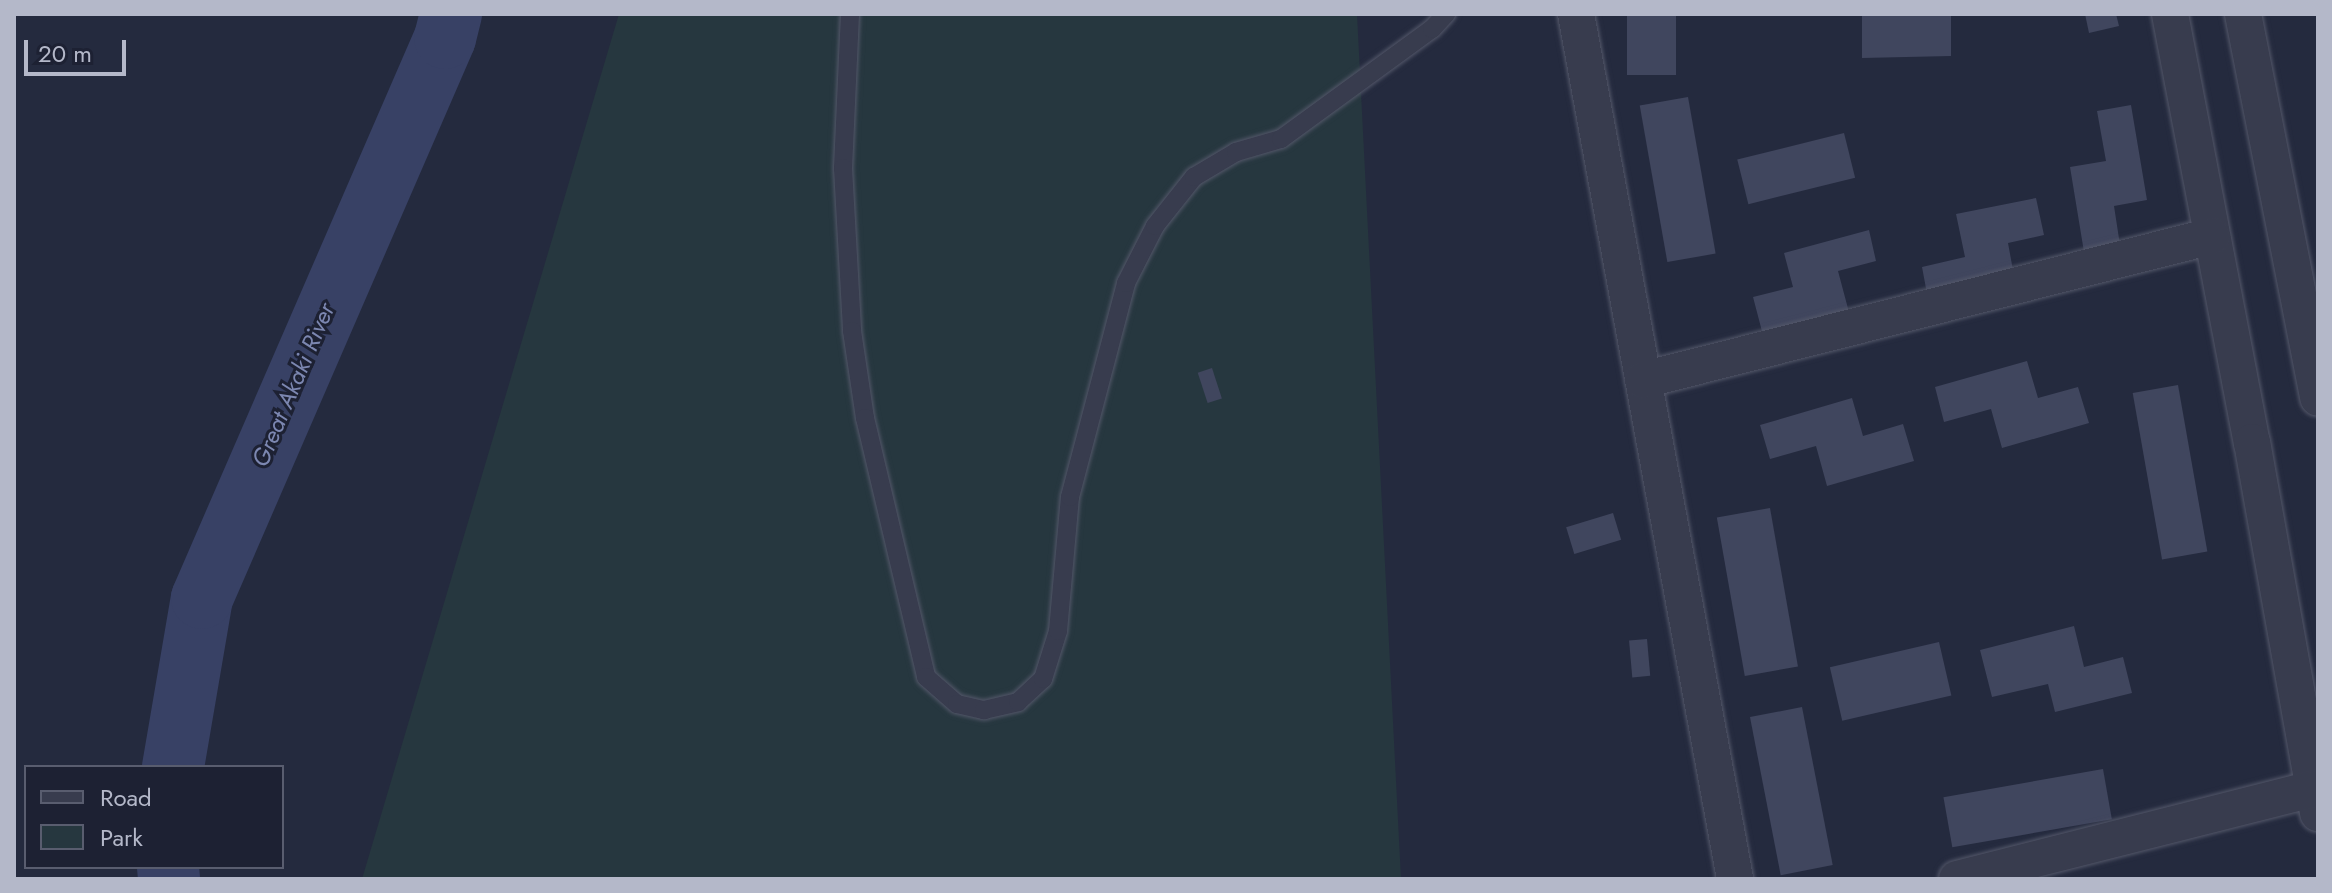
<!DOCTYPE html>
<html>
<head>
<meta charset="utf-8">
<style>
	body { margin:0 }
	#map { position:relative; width:2332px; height:893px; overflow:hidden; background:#242a3e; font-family:Jost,sans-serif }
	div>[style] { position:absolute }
	.green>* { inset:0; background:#26373f }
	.river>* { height:62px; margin:-31px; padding:0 31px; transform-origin:31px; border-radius:31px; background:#384165 }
	.building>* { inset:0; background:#40465e; transform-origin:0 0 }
	.roads { filter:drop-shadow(0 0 2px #535769) drop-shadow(0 0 2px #535769) }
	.lane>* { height:18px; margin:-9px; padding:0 9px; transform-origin:9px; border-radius:9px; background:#383c4e }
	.street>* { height:36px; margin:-18px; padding:0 18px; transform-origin:18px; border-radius:18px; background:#383c4e }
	span { translate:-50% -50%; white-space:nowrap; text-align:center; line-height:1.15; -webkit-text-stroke:6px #1d2133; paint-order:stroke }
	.water-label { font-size:24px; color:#7c87b1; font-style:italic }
	.frame { position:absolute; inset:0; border:16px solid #b4b8c9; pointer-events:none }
	.legend { position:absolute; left:24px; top:765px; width:260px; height:104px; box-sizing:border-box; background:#1d2133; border:2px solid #595d6f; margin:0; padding:10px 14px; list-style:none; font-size:24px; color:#b4b8c9 }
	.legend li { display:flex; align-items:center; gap:16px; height:40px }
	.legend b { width:40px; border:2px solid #595d6f }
	.scale { position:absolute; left:24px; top:40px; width:102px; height:36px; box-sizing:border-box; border:4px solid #b4b8c9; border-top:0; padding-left:10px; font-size:24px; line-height:28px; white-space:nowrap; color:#b4b8c9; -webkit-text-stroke:6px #1d2133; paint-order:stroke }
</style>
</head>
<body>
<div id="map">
	<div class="green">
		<i style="clip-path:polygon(619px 14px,1357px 14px,1401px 879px,362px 879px)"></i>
	</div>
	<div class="river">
		<i style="left:173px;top:767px;width:171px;rotate:-80.3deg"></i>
		<i style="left:202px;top:598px;width:610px;rotate:-66.54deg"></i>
		<i style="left:445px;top:38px;width:25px;rotate:-76deg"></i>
		<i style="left:168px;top:867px;width:12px;rotate:85deg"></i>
	</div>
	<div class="building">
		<i style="left:1627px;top:14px;width:49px;height:61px"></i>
		<i style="clip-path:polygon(1903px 14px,1951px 14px,1951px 56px,1862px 58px,1862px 15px)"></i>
		<i style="clip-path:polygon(2085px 14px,2116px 14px,2119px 26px,2089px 33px)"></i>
		<i style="left:1688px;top:97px;width:159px;height:49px;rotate:80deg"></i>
		<i style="clip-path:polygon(2131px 105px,2147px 200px,2114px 206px,2120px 245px,2084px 252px,2070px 167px,2106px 161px,2097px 111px)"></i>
		<i style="left:1844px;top:133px;width:46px;height:110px;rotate:76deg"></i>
		<i style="clip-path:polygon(2036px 198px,2044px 235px,2008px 243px,2015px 281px,1928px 299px,1922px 267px,1965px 257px,1956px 214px)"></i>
		<i style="clip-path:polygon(1869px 230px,1876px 261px,1838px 271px,1850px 316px,1764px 339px,1753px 297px,1793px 287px,1784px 253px)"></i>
		<i style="clip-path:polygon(2027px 361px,2038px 398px,2078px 387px,2089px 423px,2002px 448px,1991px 409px,1944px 422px,1935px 387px)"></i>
		<i style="left:1212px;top:368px;width:32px;height:15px;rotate:72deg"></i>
		<i style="left:2178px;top:385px;width:169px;height:46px;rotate:80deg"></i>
		<i style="clip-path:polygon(1852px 398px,1863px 436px,1903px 424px,1914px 461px,1827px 486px,1816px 446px,1770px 459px,1760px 425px)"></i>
		<i style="left:1770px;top:508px;width:161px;height:54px;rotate:80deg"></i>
		<i style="left:1613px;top:513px;width:28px;height:49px;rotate:73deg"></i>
		<i style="clip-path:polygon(2074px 626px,2084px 667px,2123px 657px,2132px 693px,2055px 712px,2048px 684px,1992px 697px,1980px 650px)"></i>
		<i style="left:1647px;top:639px;width:37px;height:18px;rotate:85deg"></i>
		<i style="left:1939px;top:642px;width:55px;height:112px;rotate:77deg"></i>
		<i style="left:1802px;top:707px;width:161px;height:53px;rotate:79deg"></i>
		<i style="left:2103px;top:769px;width:51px;height:162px;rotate:80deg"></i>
	</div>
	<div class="roads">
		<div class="lane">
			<i style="left:850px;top:14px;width:154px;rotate:92.6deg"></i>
			<i style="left:843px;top:168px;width:163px;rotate:86.8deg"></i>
			<i style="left:852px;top:331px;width:88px;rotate:81.5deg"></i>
			<i style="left:865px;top:418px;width:266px;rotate:76.7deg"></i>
			<i style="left:926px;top:677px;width:41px;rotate:41.1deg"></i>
			<i style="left:957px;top:704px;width:28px;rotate:13deg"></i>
			<i style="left:984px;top:710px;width:35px;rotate:-13deg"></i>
			<i style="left:1018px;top:702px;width:34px;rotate:-43deg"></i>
			<i style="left:1043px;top:679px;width:50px;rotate:-72.6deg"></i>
			<i style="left:1058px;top:631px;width:135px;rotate:-84.9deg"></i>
			<i style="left:1070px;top:497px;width:221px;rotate:-75.3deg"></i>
			<i style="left:1126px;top:283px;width:64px;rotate:-63deg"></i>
			<i style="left:1155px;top:226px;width:63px;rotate:-51.5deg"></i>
			<i style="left:1194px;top:177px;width:49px;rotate:-30.8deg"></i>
			<i style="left:1236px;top:152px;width:47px;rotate:-16.1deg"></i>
			<i style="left:1281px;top:139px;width:187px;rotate:-36.1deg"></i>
			<i style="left:1432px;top:29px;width:21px;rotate:-47deg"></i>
		</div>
		<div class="street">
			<i style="left:1576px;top:14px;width:879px;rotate:79.58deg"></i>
			<i style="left:2170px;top:14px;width:436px;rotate:79.2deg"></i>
			<i style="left:2252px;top:442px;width:377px;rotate:79.9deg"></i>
			<i style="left:2243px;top:14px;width:391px;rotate:78.9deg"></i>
			<i style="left:1643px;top:380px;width:587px;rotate:-14.2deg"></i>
			<i style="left:1957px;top:879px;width:367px;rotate:-14.2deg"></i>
		</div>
	</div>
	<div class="water-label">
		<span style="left:293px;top:385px;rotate:-67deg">Great Akaki River</span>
	</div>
	<div class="frame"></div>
	<ul class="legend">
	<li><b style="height:10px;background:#383c4e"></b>Road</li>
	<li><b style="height:22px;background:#26373f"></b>Park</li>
	</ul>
	<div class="scale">20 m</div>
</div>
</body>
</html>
